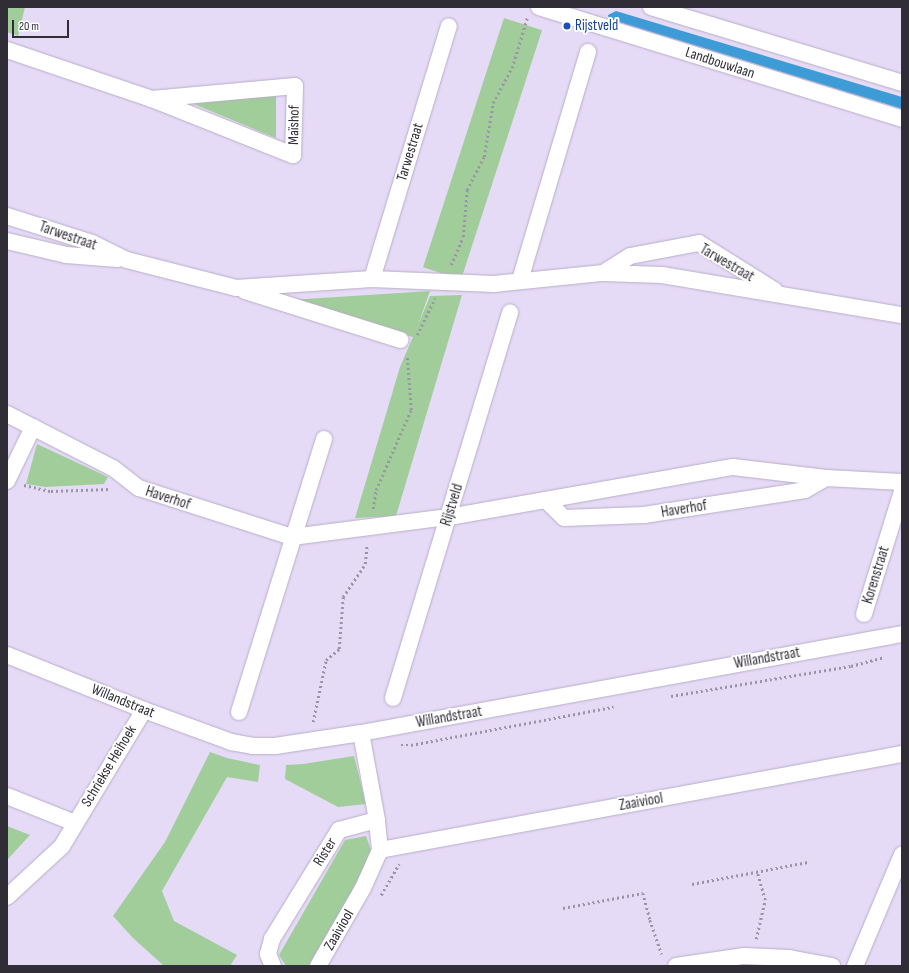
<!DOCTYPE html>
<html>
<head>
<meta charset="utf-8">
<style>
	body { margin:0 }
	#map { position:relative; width:909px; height:973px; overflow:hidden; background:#e6dbf7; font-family:"Sofia Sans Condensed",sans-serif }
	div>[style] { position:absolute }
	.green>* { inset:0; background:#a1cd9b; transform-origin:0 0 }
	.water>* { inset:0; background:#3d9bd6 }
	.path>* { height:2.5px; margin-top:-1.25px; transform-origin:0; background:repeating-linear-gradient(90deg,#9b93a8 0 2px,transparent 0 5px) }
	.roads { filter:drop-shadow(0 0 1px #b9adc8) drop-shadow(0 0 1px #b9adc8) }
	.street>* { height:16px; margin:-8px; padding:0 8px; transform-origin:8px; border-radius:8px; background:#fff }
	.dots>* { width:11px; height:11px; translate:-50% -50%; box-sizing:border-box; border:2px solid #fff; border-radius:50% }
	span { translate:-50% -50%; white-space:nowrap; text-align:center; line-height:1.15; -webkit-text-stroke:4px #fff; paint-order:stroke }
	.transit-label { font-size:15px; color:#164399 }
	.left { translate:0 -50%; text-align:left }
	.street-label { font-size:15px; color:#312d37 }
	.frame { position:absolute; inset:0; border:8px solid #312d37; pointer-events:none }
	.scale { position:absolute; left:12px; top:20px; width:57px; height:18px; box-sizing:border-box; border:2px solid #312d37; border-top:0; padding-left:5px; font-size:12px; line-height:14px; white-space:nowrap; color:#312d37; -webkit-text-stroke:3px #fff; paint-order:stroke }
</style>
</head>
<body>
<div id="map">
	<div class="green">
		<i style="clip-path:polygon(7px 7px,25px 7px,18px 36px,7px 32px)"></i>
		<i style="left:504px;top:18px;width:40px;height:262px;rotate:18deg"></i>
		<i style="clip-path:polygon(276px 96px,276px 138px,189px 102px)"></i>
		<i style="clip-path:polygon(430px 291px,418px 325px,430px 296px,462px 295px,396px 516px,355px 518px,400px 367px,413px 337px,290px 300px)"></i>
		<i style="clip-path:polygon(37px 444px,108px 477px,104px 484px,46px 487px,26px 484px)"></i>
		<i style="clip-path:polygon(210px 752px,227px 758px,260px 765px,258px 782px,227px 777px,162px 891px,174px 921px,237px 955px,230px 966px,164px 966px,133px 938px,113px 916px,165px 842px)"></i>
		<i style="clip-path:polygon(354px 756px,366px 804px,338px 807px,285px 779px,286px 765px,303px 764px)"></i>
		<i style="clip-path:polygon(7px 826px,30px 835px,7px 860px)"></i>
		<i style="clip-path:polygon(366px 836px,373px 856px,309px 966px,286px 966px,279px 955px,345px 840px)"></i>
	</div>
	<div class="water">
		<i style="clip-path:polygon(616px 11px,902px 97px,902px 109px,609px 19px,608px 15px)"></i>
	</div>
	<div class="path">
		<i style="left:451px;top:265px;width:30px;rotate:-67deg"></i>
		<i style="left:463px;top:237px;width:47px;rotate:-85.1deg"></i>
		<i style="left:467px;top:190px;width:37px;rotate:-63deg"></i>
		<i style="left:484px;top:157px;width:55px;rotate:-80.5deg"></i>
		<i style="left:493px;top:103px;width:40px;rotate:-62deg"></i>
		<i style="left:512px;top:68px;width:52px;rotate:-73.3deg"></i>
		<i style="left:417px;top:335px;width:41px;rotate:-64.1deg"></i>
		<i style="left:24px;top:485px;width:28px;rotate:13deg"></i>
		<i style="left:51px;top:491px;width:59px;rotate:-1.9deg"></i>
		<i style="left:373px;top:509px;width:19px;rotate:-81deg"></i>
		<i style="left:376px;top:490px;width:87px;rotate:-66.4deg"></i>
		<i style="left:411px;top:410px;width:54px;rotate:-94.2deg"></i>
		<i style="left:671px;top:696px;width:182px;rotate:-9.5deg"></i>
		<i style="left:851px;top:666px;width:34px;rotate:-15deg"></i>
		<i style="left:313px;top:722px;width:63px;rotate:-78.2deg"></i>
		<i style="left:326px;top:660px;width:17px;rotate:-40deg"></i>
		<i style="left:339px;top:649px;width:52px;rotate:-85.6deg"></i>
		<i style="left:343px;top:597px;width:40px;rotate:-56deg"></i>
		<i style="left:365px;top:564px;width:19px;rotate:-84deg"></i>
		<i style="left:401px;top:745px;width:10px"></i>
		<i style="left:411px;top:745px;width:206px;rotate:-10.7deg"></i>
		<i style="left:692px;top:884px;width:118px;rotate:-10.7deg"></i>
		<i style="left:381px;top:895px;width:36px;rotate:-60deg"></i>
		<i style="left:563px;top:908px;width:81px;rotate:-10.6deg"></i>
		<i style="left:643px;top:893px;width:28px;rotate:75deg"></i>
		<i style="left:650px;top:920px;width:36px;rotate:71deg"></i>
		<i style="left:756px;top:939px;width:40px;rotate:-77deg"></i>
		<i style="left:765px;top:900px;width:29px;rotate:-106deg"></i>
	</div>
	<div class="roads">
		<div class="street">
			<i style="left:539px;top:7px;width:380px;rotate:17.1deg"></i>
			<i style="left:651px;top:7px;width:262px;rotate:16.8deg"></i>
			<i style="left:7px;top:50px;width:153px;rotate:18.7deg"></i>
			<i style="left:152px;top:99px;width:152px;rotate:21.7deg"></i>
			<i style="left:293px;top:155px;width:69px;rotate:-88.3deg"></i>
			<i style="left:295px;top:86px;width:144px;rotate:174.8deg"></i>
			<i style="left:7px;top:216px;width:89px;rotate:17.6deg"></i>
			<i style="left:92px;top:243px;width:39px;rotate:26deg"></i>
			<i style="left:127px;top:260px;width:113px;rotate:14.4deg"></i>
			<i style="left:236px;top:288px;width:136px;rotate:-3.8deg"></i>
			<i style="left:372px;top:279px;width:122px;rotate:2.3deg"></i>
			<i style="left:494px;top:284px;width:110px;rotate:-5.8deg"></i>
			<i style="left:603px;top:273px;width:59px;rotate:1.9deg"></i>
			<i style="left:662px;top:275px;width:243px;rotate:9.5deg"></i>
			<i style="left:7px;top:241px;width:61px;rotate:13.3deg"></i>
			<i style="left:66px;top:255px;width:52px;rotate:4.4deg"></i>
			<i style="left:603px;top:273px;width:32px;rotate:-32deg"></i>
			<i style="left:630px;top:256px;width:70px;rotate:-10.7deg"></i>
			<i style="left:699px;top:243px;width:89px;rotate:32.1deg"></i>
			<i style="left:372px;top:279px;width:264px;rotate:-73.1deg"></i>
			<i style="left:520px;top:280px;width:238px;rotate:-73.4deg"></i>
			<i style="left:245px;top:291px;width:163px;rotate:17.5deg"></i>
			<i style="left:7px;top:414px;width:119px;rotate:27deg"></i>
			<i style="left:113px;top:468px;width:33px;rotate:38deg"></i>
			<i style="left:139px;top:488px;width:161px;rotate:17.8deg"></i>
			<i style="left:292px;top:537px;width:158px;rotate:-7.3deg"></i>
			<i style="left:449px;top:517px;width:288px;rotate:-10deg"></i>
			<i style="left:733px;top:467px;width:94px;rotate:6.7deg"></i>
			<i style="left:826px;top:478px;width:76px;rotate:3deg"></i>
			<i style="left:7px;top:481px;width:60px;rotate:-64.3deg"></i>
			<i style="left:546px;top:500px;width:25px;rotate:45deg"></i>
			<i style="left:564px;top:518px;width:80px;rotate:-2.1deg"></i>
			<i style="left:644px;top:515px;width:163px;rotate:-8.8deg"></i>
			<i style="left:805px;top:490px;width:24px;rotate:-30deg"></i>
			<i style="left:864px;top:614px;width:129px;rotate:-72.8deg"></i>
			<i style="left:7px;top:655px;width:148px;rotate:21.9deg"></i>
			<i style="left:144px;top:710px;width:93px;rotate:20.2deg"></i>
			<i style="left:231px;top:742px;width:22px;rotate:10deg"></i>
			<i style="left:253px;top:746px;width:22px"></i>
			<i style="left:275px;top:746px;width:87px;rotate:-8.6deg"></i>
			<i style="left:361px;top:733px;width:550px;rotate:-10.37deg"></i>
			<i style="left:393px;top:698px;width:403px;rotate:-73.1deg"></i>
			<i style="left:239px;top:712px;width:286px;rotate:-72.7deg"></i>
			<i style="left:7px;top:796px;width:73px;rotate:21.7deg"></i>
			<i style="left:380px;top:850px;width:531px;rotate:-10.42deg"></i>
			<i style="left:7px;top:897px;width:75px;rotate:-42.8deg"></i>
			<i style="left:62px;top:846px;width:159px;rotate:-58.9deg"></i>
			<i style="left:273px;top:966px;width:13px;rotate:-113deg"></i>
			<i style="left:268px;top:954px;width:16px;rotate:-75deg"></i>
			<i style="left:272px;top:939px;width:128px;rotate:-58.4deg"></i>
			<i style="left:339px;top:830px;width:39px;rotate:-15deg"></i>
			<i style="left:377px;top:820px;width:88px;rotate:-100.4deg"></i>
			<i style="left:318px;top:966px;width:90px;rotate:-60deg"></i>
			<i style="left:363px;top:888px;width:42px;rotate:-65.9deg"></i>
			<i style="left:380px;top:850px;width:30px;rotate:-96deg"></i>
			<i style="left:676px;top:966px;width:69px;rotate:-8.4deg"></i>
			<i style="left:744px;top:956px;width:45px;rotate:2.5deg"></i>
			<i style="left:789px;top:958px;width:44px;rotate:10.5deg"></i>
			<i style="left:855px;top:966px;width:121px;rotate:-67.1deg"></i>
		</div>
	</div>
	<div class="dots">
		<i style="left:567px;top:26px;background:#1a4fb4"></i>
	</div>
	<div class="transit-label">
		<span class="left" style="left:575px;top:26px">Rijstveld</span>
	</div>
	<div class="street-label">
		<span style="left:720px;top:63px;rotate:18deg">Landbouwlaan</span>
		<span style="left:294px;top:125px;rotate:-89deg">Maïshof</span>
		<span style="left:410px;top:152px;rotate:-73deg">Tarwestraat</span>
		<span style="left:68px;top:236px;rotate:19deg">Tarwestraat</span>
		<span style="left:727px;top:263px;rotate:30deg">Tarwestraat</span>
		<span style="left:168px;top:498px;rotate:18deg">Haverhof</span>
		<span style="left:452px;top:505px;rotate:-73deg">Rijstveld</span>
		<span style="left:684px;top:509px;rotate:-9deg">Haverhof</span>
		<span style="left:876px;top:575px;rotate:-73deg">Korenstraat</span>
		<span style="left:767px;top:658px;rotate:-10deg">Willandstraat</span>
		<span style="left:123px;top:701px;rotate:22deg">Willandstraat</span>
		<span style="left:449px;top:717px;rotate:-10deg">Willandstraat</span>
		<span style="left:109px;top:766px;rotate:-59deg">Schriekse Heihoek</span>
		<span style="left:641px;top:802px;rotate:-10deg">Zaaiviool</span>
		<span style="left:325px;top:852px;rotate:-58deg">Rister</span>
		<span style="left:339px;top:930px;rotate:-60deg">Zaaiviool</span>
	</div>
	<div class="frame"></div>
	<div class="scale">20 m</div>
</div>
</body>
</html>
